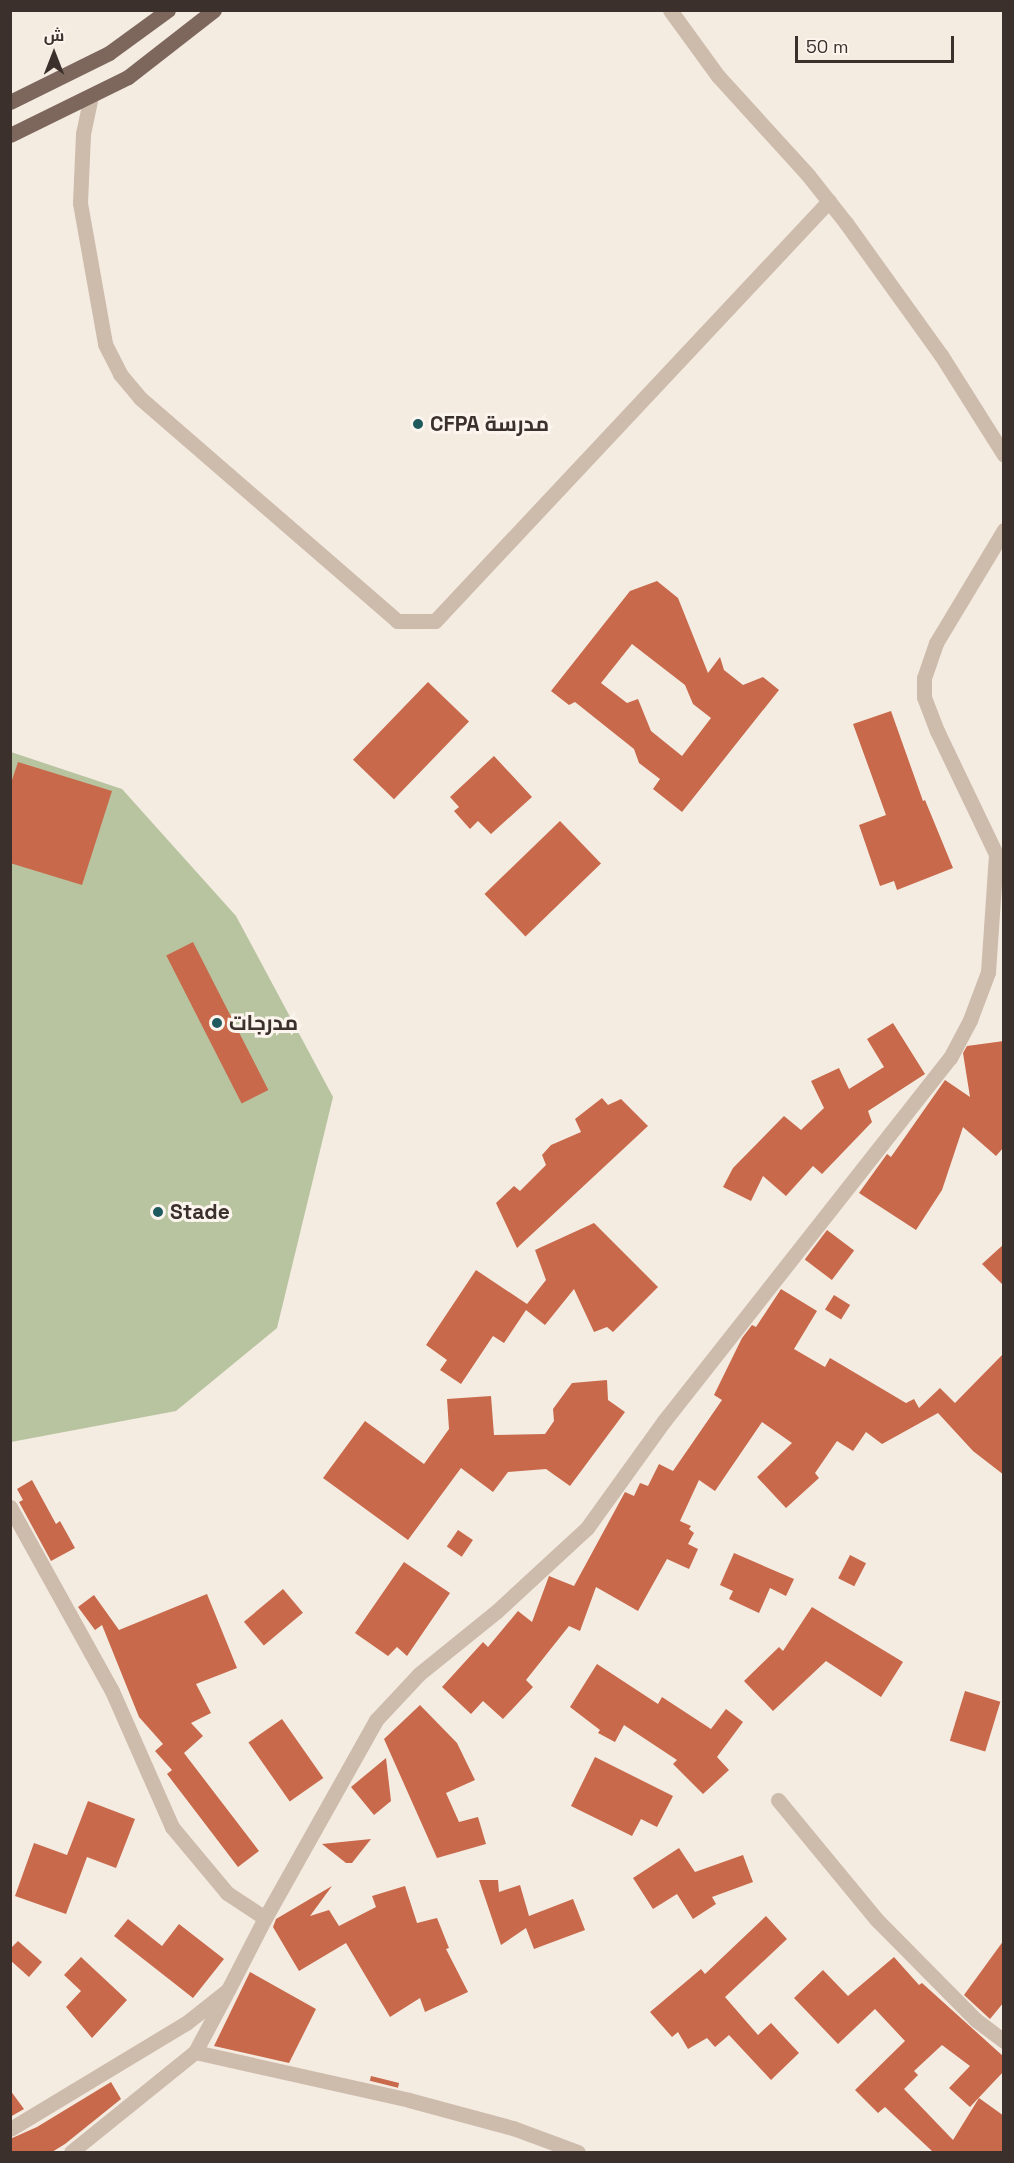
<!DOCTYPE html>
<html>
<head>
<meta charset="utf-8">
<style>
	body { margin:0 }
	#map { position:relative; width:1014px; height:2163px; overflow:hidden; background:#f4ebe1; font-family:"Space Grotesk",Cairo,sans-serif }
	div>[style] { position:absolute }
	.green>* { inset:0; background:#b8c4a0 }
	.building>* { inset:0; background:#c8694b; transform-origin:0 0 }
	.minor>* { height:15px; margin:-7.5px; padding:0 7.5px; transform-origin:7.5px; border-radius:7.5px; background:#cdbbac }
	.tertiary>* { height:15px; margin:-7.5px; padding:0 7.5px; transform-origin:7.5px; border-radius:7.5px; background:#cdbbac }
	.primary>* { height:15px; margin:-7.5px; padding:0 7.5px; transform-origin:7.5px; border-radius:7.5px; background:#7d675c }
	.dots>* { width:16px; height:16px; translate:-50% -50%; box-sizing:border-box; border:3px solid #fbf5ee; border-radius:50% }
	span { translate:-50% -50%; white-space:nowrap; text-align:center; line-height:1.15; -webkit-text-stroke:6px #fbf5ee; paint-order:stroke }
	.poi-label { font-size:21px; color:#3b302b; font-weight:700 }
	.left { translate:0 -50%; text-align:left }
	.frame { position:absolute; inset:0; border:12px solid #3b302b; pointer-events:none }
	.north { position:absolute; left:24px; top:24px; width:60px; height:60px; -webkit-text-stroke:4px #fbf5ee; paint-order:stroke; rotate:0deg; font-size:16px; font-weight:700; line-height:24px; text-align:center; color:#3b302b }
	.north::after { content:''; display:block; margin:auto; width:21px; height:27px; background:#3b302b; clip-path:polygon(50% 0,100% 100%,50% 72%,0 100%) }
	.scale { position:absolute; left:795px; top:36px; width:159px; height:27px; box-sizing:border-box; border:3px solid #3b302b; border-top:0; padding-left:8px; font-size:18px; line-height:21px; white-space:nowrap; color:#3b302b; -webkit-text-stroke:4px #fbf5ee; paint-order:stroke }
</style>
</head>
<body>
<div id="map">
	<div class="green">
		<i style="clip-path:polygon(11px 752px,122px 789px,236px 916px,333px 1097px,277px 1328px,176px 1411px,11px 1442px)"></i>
	</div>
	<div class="building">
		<i style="clip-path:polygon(evenodd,657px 581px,678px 598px,708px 673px,720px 657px,724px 670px,743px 685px,763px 677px,779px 690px,682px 812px,653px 789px,660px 779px,639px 763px,634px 749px,575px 702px,569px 705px,551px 691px,630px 591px,657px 581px,632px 644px,685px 685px,693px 704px,711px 718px,682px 756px,651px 731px,638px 699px,627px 703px,601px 683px,632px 644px)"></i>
		<i style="left:428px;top:682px;width:57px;height:108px;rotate:44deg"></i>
		<i style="clip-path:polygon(891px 711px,923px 801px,925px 800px,953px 868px,897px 890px,894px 881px,880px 886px,859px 825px,886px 815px,853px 724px)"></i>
		<i style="clip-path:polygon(494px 756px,532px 797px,491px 834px,478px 821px,470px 829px,454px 811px,459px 807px,450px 797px)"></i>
		<i style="clip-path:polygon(18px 762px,112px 791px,82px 885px,10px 863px,10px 786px)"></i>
		<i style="left:560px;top:821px;width:59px;height:105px;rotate:46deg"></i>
		<i style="left:193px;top:942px;width:166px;height:30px;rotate:63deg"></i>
		<i style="clip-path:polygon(893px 1023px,925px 1074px,868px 1111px,872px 1122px,822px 1174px,813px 1166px,786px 1196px,763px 1176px,751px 1201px,723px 1187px,733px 1168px,784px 1116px,801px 1130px,824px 1108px,811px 1081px,839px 1068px,849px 1089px,884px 1067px,867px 1039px)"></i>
		<i style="clip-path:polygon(1004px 1041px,1004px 1147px,996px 1156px,963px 1127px,942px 1190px,916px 1230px,859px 1193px,887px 1154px,891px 1157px,945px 1080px,970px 1097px,963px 1053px,967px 1046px)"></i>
		<i style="clip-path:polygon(602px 1098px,608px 1105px,621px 1099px,648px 1126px,517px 1248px,496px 1203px,514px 1186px,520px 1191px,546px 1165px,542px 1155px,551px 1145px,581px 1132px,575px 1119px)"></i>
		<i style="clip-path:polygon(594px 1223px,658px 1287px,613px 1332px,607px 1327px,594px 1332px,574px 1289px,545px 1325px,526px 1310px,504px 1343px,493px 1336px,461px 1384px,440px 1370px,447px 1360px,426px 1345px,476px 1270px,527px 1304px,546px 1280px,535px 1250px)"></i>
		<i style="left:827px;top:1230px;width:34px;height:37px;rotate:37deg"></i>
		<i style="clip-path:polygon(1004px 1244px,1004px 1286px,982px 1264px)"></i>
		<i style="clip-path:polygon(781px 1289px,817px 1311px,794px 1349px,825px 1367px,830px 1358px,906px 1403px,914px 1399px,919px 1408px,940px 1388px,955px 1403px,1004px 1353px,1004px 1475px,973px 1451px,938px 1413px,882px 1444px,866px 1432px,853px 1451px,837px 1441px,815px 1473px,819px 1478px,786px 1508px,757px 1477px,792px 1443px,762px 1422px,715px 1491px,699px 1480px,680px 1521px,691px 1526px,689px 1529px,694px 1533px,688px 1544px,698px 1549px,689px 1569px,667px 1559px,638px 1611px,596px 1587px,580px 1631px,569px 1626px,526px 1680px,533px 1687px,503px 1719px,483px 1701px,471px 1714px,442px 1687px,483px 1642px,488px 1647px,518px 1611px,532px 1622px,549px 1576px,574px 1586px,625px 1492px,634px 1496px,640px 1483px,648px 1486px,659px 1464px,673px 1471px,722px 1400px,714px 1395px,742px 1338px,752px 1325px,756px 1327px)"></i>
		<i style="left:834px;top:1295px;width:19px;height:17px;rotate:32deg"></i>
		<i style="clip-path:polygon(607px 1380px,608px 1400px,625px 1412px,570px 1486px,546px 1469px,508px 1472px,493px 1492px,461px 1468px,408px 1540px,323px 1478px,365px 1421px,424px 1464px,449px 1429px,447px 1399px,491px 1396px,494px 1435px,545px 1434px,554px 1421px,553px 1409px,572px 1383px)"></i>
		<i style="clip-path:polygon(32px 1480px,56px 1524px,60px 1521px,75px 1548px,51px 1561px,19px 1502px,23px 1500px,17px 1489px)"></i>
		<i style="left:458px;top:1530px;width:18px;height:20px;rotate:34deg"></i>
		<i style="clip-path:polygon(734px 1553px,794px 1579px,786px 1596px,770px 1588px,759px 1613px,729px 1599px,733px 1591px,720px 1585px)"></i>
		<i style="left:850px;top:1555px;width:18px;height:26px;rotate:27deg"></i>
		<i style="clip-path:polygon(404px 1562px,450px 1593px,407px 1656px,397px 1647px,388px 1656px,355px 1633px)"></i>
		<i style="left:283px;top:1589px;width:31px;height:51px;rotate:50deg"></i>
		<i style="clip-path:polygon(207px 1594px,237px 1668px,196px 1684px,211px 1713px,191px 1723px,203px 1736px,184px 1753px,259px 1851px,238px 1867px,167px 1774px,172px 1770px,155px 1751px,163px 1744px,139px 1717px,102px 1625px,95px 1630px,78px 1607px,94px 1595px,119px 1630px)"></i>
		<i style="clip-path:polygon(812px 1607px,903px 1662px,881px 1697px,826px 1661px,773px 1711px,744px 1681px,779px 1647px,783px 1651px)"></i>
		<i style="clip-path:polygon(597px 1664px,658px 1704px,662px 1697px,711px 1729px,726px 1709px,743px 1722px,717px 1757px,729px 1770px,703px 1794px,673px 1764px,677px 1760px,624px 1725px,615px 1742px,598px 1733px,600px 1730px,570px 1707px)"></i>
		<i style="left:965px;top:1691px;width:37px;height:52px;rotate:17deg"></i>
		<i style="clip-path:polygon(420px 1705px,457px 1743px,475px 1780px,446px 1793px,459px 1822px,478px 1817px,486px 1844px,437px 1858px,384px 1739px)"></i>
		<i style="left:282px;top:1719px;width:72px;height:41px;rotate:55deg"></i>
		<i style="clip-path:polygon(595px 1757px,673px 1796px,657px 1827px,641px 1819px,632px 1836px,571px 1806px)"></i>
		<i style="clip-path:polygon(386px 1758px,391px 1801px,374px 1815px,351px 1787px)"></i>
		<i style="clip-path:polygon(88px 1801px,135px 1819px,116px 1868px,87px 1857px,66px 1914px,15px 1896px,34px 1843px,67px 1855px)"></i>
		<i style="clip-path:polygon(371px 1839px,352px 1863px,346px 1863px,322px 1844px)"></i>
		<i style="clip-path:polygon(679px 1848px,695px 1872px,743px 1855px,753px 1882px,712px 1897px,716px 1904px,693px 1919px,677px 1894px,653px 1909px,633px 1878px)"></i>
		<i style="clip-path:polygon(479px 1880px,498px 1880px,499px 1892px,520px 1885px,529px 1916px,573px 1899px,585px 1930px,534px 1949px,526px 1928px,501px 1945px)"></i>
		<i style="clip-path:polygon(332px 1886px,310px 1916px,329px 1910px,339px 1926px,376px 1907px,372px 1896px,405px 1886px,417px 1923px,437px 1918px,449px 1948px,446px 1949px,468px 1992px,425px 2012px,420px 1998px,390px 2017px,346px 1943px,299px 1971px,273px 1927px,276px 1919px)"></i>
		<i style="clip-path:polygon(766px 1916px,787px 1939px,725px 1997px,758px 2035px,771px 2023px,799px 2053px,771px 2080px,729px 2035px,715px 2047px,707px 2038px,688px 2049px,678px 2032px,672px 2037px,650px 2012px,701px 1969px,705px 1974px)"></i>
		<i style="clip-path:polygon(128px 1919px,162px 1946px,179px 1924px,224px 1959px,193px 1998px,114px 1936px)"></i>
		<i style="clip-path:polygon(1004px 1940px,1004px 2002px,990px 2019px,964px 1995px)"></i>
		<i style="clip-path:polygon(18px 1941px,42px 1962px,29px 1977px,10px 1960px,10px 1949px)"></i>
		<i style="clip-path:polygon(81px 1957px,127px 2000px,92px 2038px,66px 2007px,81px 1991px,64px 1975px)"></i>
		<i style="clip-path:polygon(894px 1957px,919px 1985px,922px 1983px,1004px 2057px,1004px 2071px,970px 2107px,949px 2088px,970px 2066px,942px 2045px,914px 2071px,918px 2075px,904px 2089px,953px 2140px,979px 2098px,1004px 2116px,1004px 2152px,933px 2152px,885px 2107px,878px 2113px,855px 2090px,905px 2041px,875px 2009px,838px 2044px,794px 1998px,823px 1970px,848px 1996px)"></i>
		<i style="clip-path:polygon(250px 1972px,316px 2009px,289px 2063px,214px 2046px)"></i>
		<i style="left:371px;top:2076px;width:29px;height:5px;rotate:14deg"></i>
		<i style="clip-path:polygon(111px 2082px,121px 2099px,65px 2144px,52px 2152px,10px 2152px,10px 2139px,37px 2127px)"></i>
		<i style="clip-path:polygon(10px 2090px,24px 2109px,10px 2117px)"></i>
	</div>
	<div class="minor">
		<i style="left:91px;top:96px;width:39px;rotate:102deg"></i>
		<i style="left:83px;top:134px;width:69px;rotate:92.5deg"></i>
		<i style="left:80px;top:203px;width:143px;rotate:79.9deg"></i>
		<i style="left:105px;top:344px;width:34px;rotate:63deg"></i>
		<i style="left:120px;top:374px;width:31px;rotate:50deg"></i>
		<i style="left:140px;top:398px;width:340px;rotate:40.9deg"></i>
		<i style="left:397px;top:621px;width:38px"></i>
		<i style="left:435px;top:621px;width:576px;rotate:-46.83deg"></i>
		<i style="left:10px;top:1507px;width:210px;rotate:61deg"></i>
		<i style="left:112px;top:1691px;width:149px;rotate:66.2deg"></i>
		<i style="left:172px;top:1827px;width:86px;rotate:50.2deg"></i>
		<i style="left:227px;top:1893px;width:45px;rotate:33.3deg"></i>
		<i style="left:265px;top:1918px;width:81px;rotate:117.2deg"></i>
		<i style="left:228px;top:1990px;width:53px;rotate:141.8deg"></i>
		<i style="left:186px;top:2023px;width:205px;rotate:148.9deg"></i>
		<i style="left:778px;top:1800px;width:156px;rotate:50.5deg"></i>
		<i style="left:877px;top:1920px;width:141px;rotate:45.3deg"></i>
		<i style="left:976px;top:2020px;width:35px;rotate:37deg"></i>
		<i style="left:265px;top:1918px;width:227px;rotate:-60.7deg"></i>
		<i style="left:376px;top:1720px;width:63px;rotate:-46.9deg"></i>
		<i style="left:419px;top:1674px;width:100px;rotate:-38.9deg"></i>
		<i style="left:497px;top:1611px;width:122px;rotate:-42.7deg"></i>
		<i style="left:587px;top:1528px;width:132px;rotate:-54.3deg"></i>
		<i style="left:664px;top:1421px;width:462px;rotate:-51.8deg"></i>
		<i style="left:950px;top:1058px;width:43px;rotate:-62.2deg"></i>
		<i style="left:970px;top:1020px;width:51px;rotate:-69.4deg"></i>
		<i style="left:988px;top:972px;width:118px;rotate:-86.1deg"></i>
		<i style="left:996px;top:854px;width:136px;rotate:-115.6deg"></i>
		<i style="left:937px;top:731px;width:36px;rotate:-111deg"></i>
		<i style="left:924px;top:697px;width:19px;rotate:-90deg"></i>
		<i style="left:924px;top:678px;width:37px;rotate:-71deg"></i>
		<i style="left:936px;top:643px;width:132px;rotate:-59deg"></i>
		<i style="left:195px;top:2052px;width:219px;rotate:12.6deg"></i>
		<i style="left:409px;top:2100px;width:108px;rotate:15.1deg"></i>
		<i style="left:513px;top:2128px;width:69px;rotate:20.3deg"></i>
		<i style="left:71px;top:2152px;width:159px;rotate:-38.9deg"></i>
		<i style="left:195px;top:2052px;width:66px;rotate:-61.9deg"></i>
	</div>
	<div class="tertiary">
		<i style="left:670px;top:10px;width:82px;rotate:54deg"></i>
		<i style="left:718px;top:76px;width:134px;rotate:47.7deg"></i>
		<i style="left:808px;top:175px;width:61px;rotate:51.6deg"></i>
		<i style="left:846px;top:223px;width:163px;rotate:54.3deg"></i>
		<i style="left:941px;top:355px;width:118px;rotate:57.8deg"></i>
	</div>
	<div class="primary">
		<i style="left:10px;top:102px;width:110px;rotate:-26.3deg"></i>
		<i style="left:109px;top:53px;width:73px;rotate:-36.1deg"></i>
		<i style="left:10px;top:135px;width:131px;rotate:-26.2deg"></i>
		<i style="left:128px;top:77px;width:109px;rotate:-37.9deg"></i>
	</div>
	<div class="dots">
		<i style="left:418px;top:424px;background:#1f5a5e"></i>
		<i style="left:217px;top:1023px;background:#1f5a5e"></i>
		<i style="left:158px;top:1212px;background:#1f5a5e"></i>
	</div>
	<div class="poi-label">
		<span class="left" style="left:430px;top:424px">CFPA مدرسة</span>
		<span class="left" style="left:229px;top:1023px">مدرجات</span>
		<span class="left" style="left:170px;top:1212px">Stade</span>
	</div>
	<div class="frame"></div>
	<div class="north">ش</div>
	<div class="scale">50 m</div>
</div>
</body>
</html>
